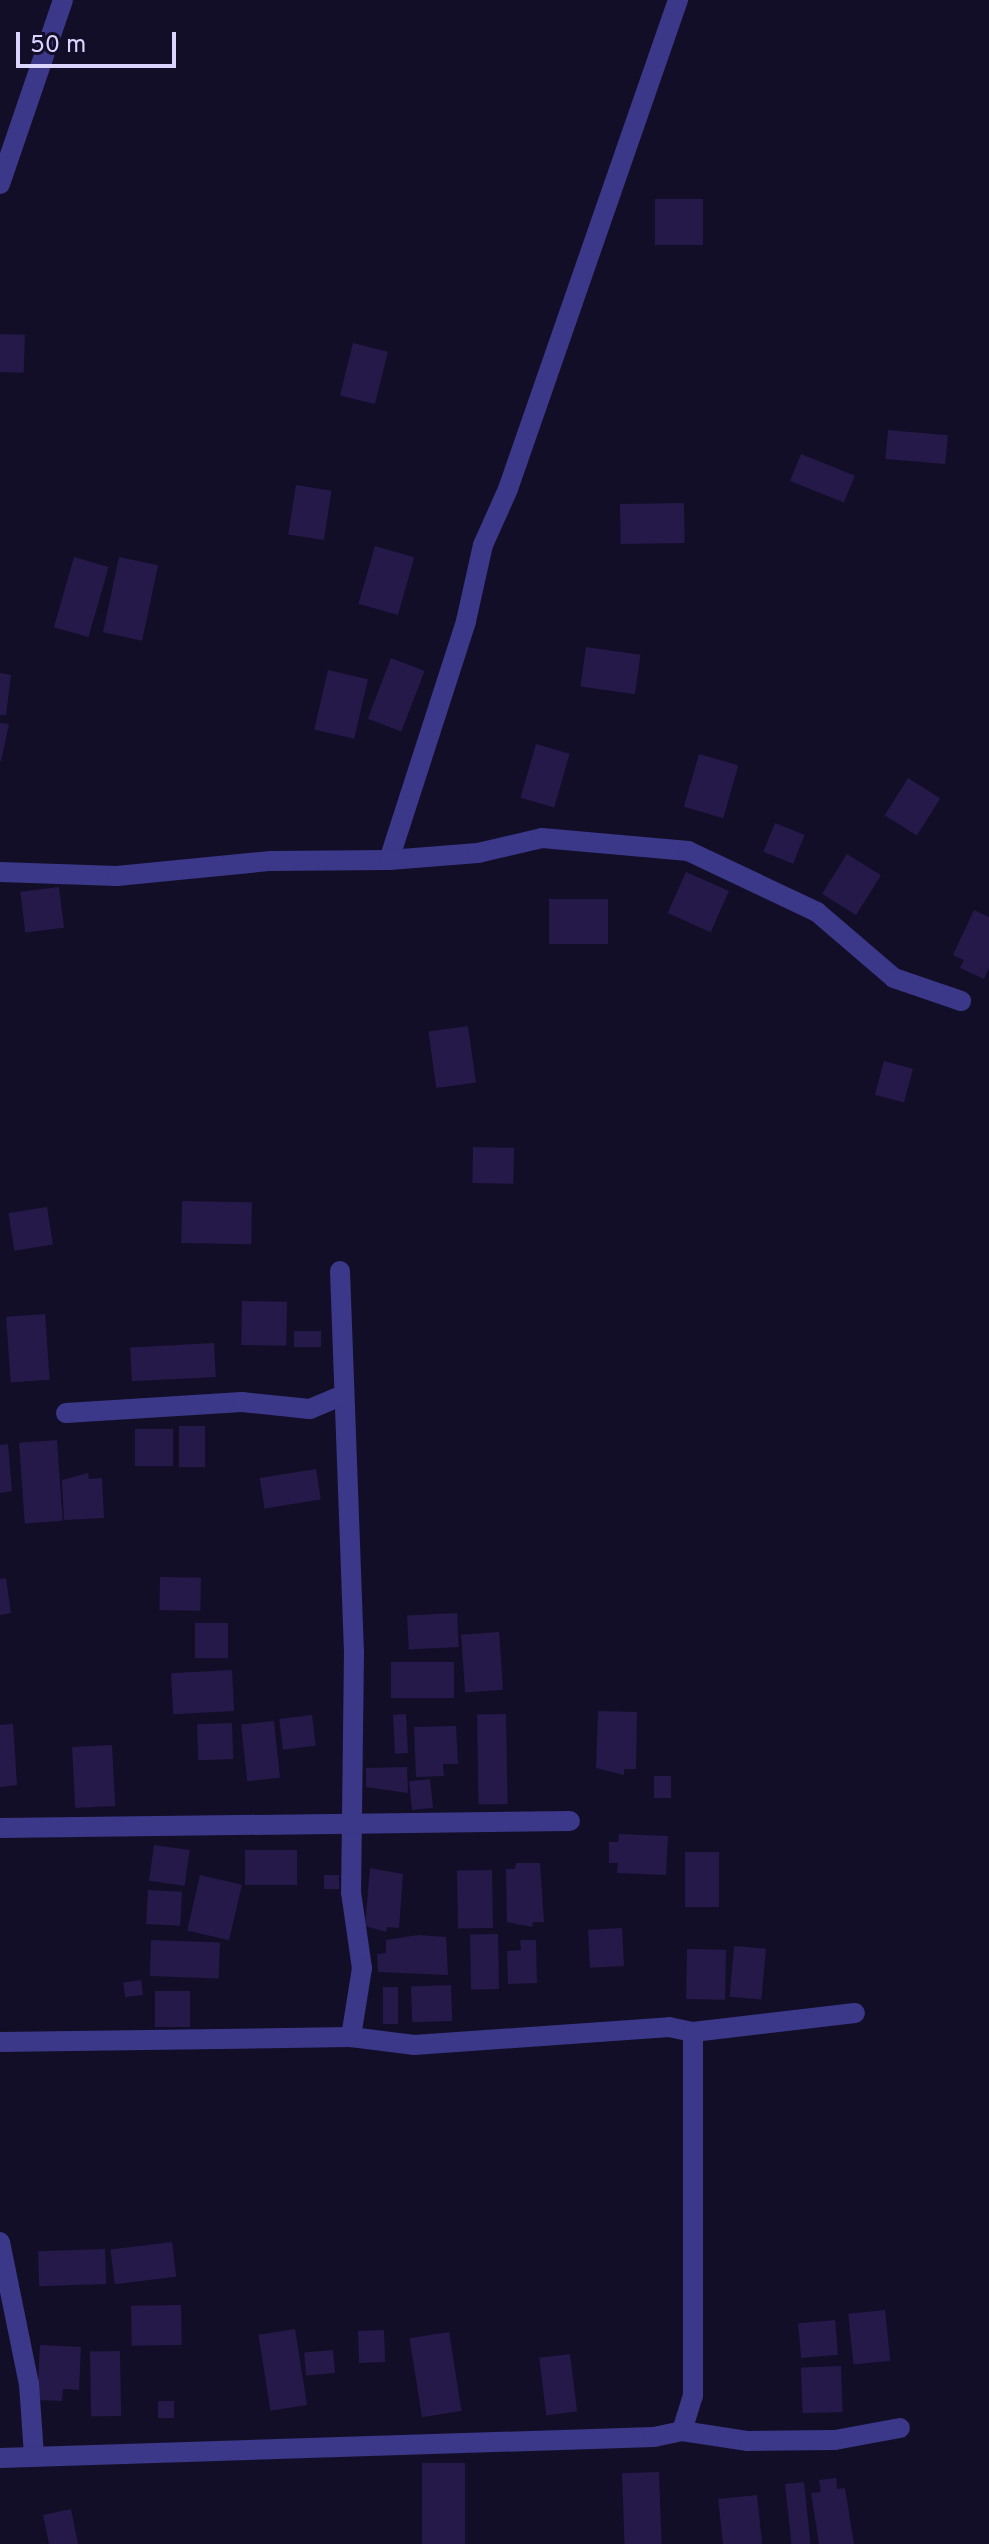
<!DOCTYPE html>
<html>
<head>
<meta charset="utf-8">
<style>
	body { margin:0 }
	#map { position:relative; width:989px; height:2544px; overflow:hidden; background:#130e27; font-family:Overpass,sans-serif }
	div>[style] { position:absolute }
	.building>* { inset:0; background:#241949; transform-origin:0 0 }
	.minor>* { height:20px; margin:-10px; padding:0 10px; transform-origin:10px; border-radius:10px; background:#3b3789 }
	span { translate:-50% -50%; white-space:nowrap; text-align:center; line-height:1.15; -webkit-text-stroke:6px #130e27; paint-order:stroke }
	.scale { position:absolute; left:16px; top:32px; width:160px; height:36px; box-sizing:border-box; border:4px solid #dad4ff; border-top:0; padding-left:10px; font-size:24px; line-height:28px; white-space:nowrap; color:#dad4ff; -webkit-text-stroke:6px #130e27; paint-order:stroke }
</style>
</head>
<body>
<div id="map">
	<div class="building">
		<i style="left:655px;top:199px;width:48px;height:46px"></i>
		<i style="left:0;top:334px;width:25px;height:38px;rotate:2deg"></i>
		<i style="left:353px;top:343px;width:36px;height:54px;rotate:14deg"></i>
		<i style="left:888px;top:430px;width:60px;height:29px;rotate:5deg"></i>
		<i style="left:801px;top:454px;width:58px;height:29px;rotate:22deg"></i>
		<i style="left:296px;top:485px;width:36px;height:50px;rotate:9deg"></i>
		<i style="left:684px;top:503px;width:40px;height:64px;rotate:89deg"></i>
		<i style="left:375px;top:546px;width:41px;height:60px;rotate:16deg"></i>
		<i style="left:74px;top:557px;width:36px;height:73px;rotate:16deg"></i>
		<i style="left:119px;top:557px;width:40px;height:77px;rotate:12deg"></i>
		<i style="left:586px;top:647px;width:55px;height:40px;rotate:8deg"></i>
		<i style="left:391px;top:658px;width:36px;height:65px;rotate:21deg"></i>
		<i style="left:328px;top:670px;width:41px;height:61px;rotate:13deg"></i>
		<i style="clip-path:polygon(0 673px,11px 675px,6px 715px,0 715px)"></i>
		<i style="clip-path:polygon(0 723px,9px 724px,1px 761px,0 761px)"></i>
		<i style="left:536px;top:744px;width:35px;height:56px;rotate:16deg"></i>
		<i style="left:699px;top:754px;width:41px;height:55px;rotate:16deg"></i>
		<i style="left:908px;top:778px;width:38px;height:44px;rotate:32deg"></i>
		<i style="left:775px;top:823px;width:32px;height:31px;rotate:22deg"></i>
		<i style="left:847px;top:854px;width:40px;height:47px;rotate:32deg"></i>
		<i style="left:686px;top:872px;width:47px;height:45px;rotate:24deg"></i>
		<i style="left:59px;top:887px;width:41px;height:39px;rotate:83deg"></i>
		<i style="left:549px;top:899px;width:59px;height:45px"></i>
		<i style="clip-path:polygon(974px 910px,989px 917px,989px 968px,984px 979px,960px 968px,964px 960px,953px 955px)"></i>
		<i style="left:468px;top:1026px;width:57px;height:40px;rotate:82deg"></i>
		<i style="left:884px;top:1061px;width:30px;height:35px;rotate:15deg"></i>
		<i style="left:473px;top:1147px;width:41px;height:36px;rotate:1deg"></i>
		<i style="left:182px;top:1201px;width:70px;height:42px;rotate:1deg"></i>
		<i style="left:47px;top:1207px;width:38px;height:39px;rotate:81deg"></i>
		<i style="left:242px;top:1301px;width:45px;height:44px;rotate:1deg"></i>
		<i style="left:45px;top:1314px;width:66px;height:39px;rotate:86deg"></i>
		<i style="left:321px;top:1331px;width:16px;height:27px;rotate:90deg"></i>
		<i style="left:214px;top:1343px;width:34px;height:84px;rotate:87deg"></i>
		<i style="left:179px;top:1426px;width:26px;height:41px"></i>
		<i style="left:135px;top:1429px;width:38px;height:37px"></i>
		<i style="left:57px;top:1440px;width:81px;height:38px;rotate:86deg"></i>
		<i style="clip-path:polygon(8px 1444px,12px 1491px,0 1493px,0 1445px)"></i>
		<i style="left:316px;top:1469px;width:31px;height:57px;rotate:81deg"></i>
		<i style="clip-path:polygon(88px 1473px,89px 1479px,102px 1478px,104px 1518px,64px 1520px,62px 1480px)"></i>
		<i style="left:160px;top:1577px;width:41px;height:33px;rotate:1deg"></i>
		<i style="clip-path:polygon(6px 1578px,11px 1613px,0 1615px,0 1579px)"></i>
		<i style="left:457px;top:1613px;width:34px;height:50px;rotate:87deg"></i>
		<i style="left:228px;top:1623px;width:35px;height:33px;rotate:90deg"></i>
		<i style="left:499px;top:1632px;width:58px;height:38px;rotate:86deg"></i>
		<i style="left:454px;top:1662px;width:36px;height:63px;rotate:90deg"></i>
		<i style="left:232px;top:1670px;width:41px;height:61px;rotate:87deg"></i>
		<i style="clip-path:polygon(598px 1711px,637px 1712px,636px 1769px,624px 1769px,624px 1775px,596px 1768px)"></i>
		<i style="left:406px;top:1714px;width:39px;height:13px;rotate:87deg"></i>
		<i style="left:506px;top:1714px;width:90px;height:29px;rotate:89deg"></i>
		<i style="left:312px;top:1715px;width:31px;height:33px;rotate:83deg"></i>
		<i style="left:274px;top:1721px;width:57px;height:33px;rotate:84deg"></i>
		<i style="left:232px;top:1723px;width:36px;height:35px;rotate:88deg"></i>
		<i style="clip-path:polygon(13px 1724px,17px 1785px,0 1787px,0 1725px)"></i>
		<i style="clip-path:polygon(456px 1726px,458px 1764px,443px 1764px,444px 1776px,416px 1777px,414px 1727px)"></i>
		<i style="left:112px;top:1745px;width:61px;height:40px;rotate:87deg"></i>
		<i style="clip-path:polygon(407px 1767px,408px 1793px,366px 1787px,366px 1768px)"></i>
		<i style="left:654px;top:1776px;width:17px;height:22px"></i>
		<i style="left:430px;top:1779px;width:29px;height:21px;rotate:84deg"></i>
		<i style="clip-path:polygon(619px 1834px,668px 1836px,666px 1875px,617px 1873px,618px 1863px,609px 1863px,609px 1842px,618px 1842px)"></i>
		<i style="left:154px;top:1845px;width:36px;height:36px;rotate:8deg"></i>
		<i style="left:297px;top:1850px;width:35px;height:52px;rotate:90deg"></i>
		<i style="left:719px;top:1852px;width:55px;height:34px;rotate:90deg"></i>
		<i style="clip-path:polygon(516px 1863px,540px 1863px,544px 1922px,533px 1922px,532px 1927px,507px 1922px,506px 1869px,515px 1869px)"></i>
		<i style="clip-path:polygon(370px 1868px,403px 1874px,399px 1928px,387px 1927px,386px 1932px,365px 1926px)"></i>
		<i style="left:492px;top:1870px;width:58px;height:35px;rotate:89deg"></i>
		<i style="left:200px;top:1875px;width:43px;height:57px;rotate:13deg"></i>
		<i style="left:339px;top:1875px;width:14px;height:15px;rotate:90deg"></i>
		<i style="left:148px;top:1890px;width:34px;height:34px;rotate:3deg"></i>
		<i style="left:622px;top:1928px;width:38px;height:34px;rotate:87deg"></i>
		<i style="left:498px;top:1934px;width:55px;height:28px;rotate:89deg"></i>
		<i style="clip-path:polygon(418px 1935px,446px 1937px,448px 1975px,378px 1972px,377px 1954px,386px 1953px,386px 1940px)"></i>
		<i style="left:151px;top:1940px;width:69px;height:36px;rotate:2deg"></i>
		<i style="clip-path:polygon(520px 1940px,536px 1940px,537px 1983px,508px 1984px,507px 1951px,521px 1950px)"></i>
		<i style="left:734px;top:1946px;width:32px;height:51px;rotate:5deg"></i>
		<i style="left:687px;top:1949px;width:39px;height:50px;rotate:1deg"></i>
		<i style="left:141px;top:1980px;width:15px;height:18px;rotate:82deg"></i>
		<i style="left:451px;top:1985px;width:36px;height:40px;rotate:88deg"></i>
		<i style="left:383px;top:1987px;width:15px;height:37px"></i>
		<i style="left:155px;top:1991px;width:35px;height:36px"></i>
		<i style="left:172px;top:2242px;width:35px;height:62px;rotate:83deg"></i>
		<i style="left:105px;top:2249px;width:35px;height:67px;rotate:88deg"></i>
		<i style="left:181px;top:2305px;width:40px;height:50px;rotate:89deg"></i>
		<i style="left:885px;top:2310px;width:51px;height:37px;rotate:84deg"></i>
		<i style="left:835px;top:2320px;width:35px;height:37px;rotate:85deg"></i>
		<i style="left:295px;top:2329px;width:77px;height:37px;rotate:81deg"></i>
		<i style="left:384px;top:2330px;width:32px;height:26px;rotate:88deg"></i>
		<i style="left:449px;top:2332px;width:80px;height:40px;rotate:81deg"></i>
		<i style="clip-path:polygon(40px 2345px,81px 2347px,79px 2390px,63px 2389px,62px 2401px,37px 2400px)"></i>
		<i style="left:333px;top:2350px;width:23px;height:29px;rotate:85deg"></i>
		<i style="left:120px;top:2351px;width:65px;height:30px;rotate:89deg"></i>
		<i style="left:570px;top:2354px;width:58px;height:31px;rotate:83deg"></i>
		<i style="left:841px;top:2366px;width:46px;height:40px;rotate:88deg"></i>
		<i style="left:174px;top:2401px;width:17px;height:16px;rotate:90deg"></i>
		<i style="left:422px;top:2463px;width:43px;height:81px"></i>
		<i style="left:659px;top:2472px;width:72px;height:37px;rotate:88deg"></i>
		<i style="clip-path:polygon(836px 2478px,837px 2489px,845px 2488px,854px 2544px,819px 2544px,811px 2493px,821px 2492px,819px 2480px)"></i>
		<i style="left:804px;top:2482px;width:62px;height:19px;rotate:84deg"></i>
		<i style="left:757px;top:2495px;width:49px;height:39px;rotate:84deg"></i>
		<i style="clip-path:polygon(71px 2509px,78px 2544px,49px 2544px,43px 2515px)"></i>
	</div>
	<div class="minor">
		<i style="left:0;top:184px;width:194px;rotate:-71.1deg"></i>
		<i style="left:389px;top:860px;width:251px;rotate:-72.1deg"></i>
		<i style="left:466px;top:621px;width:78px;rotate:-77.4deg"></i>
		<i style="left:483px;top:545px;width:61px;rotate:-65.9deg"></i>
		<i style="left:508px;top:489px;width:518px;rotate:-70.83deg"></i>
		<i style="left:0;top:872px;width:117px;rotate:2deg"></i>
		<i style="left:117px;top:876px;width:155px;rotate:-5.6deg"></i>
		<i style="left:271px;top:861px;width:118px;rotate:-0.5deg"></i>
		<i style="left:389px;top:860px;width:89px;rotate:-4.5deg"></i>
		<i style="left:478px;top:853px;width:66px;rotate:-13.2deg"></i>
		<i style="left:542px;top:838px;width:147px;rotate:5.1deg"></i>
		<i style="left:688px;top:851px;width:143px;rotate:25.3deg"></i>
		<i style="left:817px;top:912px;width:101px;rotate:40.6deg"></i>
		<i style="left:894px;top:978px;width:71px;rotate:18.9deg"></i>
		<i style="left:340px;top:1271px;width:380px;rotate:87.9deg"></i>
		<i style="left:354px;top:1651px;width:241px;rotate:90.7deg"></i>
		<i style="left:351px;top:1892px;width:77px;rotate:81.8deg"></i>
		<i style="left:362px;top:1968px;width:70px;rotate:99.1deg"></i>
		<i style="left:66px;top:1413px;width:176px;rotate:-3.6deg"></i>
		<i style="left:242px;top:1402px;width:68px;rotate:5.9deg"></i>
		<i style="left:310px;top:1409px;width:34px;rotate:-23deg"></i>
		<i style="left:0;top:1828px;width:570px;rotate:-0.7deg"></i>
		<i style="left:0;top:2042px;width:351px;rotate:-0.8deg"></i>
		<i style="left:351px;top:2037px;width:64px;rotate:7.2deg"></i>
		<i style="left:414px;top:2045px;width:256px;rotate:-4deg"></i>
		<i style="left:669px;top:2027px;width:25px;rotate:12deg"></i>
		<i style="left:693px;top:2032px;width:163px;rotate:-6.7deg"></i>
		<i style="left:0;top:2242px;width:145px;rotate:78.5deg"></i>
		<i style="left:29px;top:2384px;width:71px;rotate:86deg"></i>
		<i style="left:682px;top:2431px;width:37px;rotate:-73deg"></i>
		<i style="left:693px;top:2396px;width:364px;rotate:-90deg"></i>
		<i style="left:0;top:2458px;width:654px;rotate:-1.84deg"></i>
		<i style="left:654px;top:2437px;width:29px;rotate:-12deg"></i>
		<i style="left:682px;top:2431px;width:67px;rotate:8.6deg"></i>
		<i style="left:748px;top:2441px;width:87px;rotate:-0.7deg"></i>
		<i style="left:835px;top:2440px;width:66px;rotate:-10.5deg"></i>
	</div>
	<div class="scale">50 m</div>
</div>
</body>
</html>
